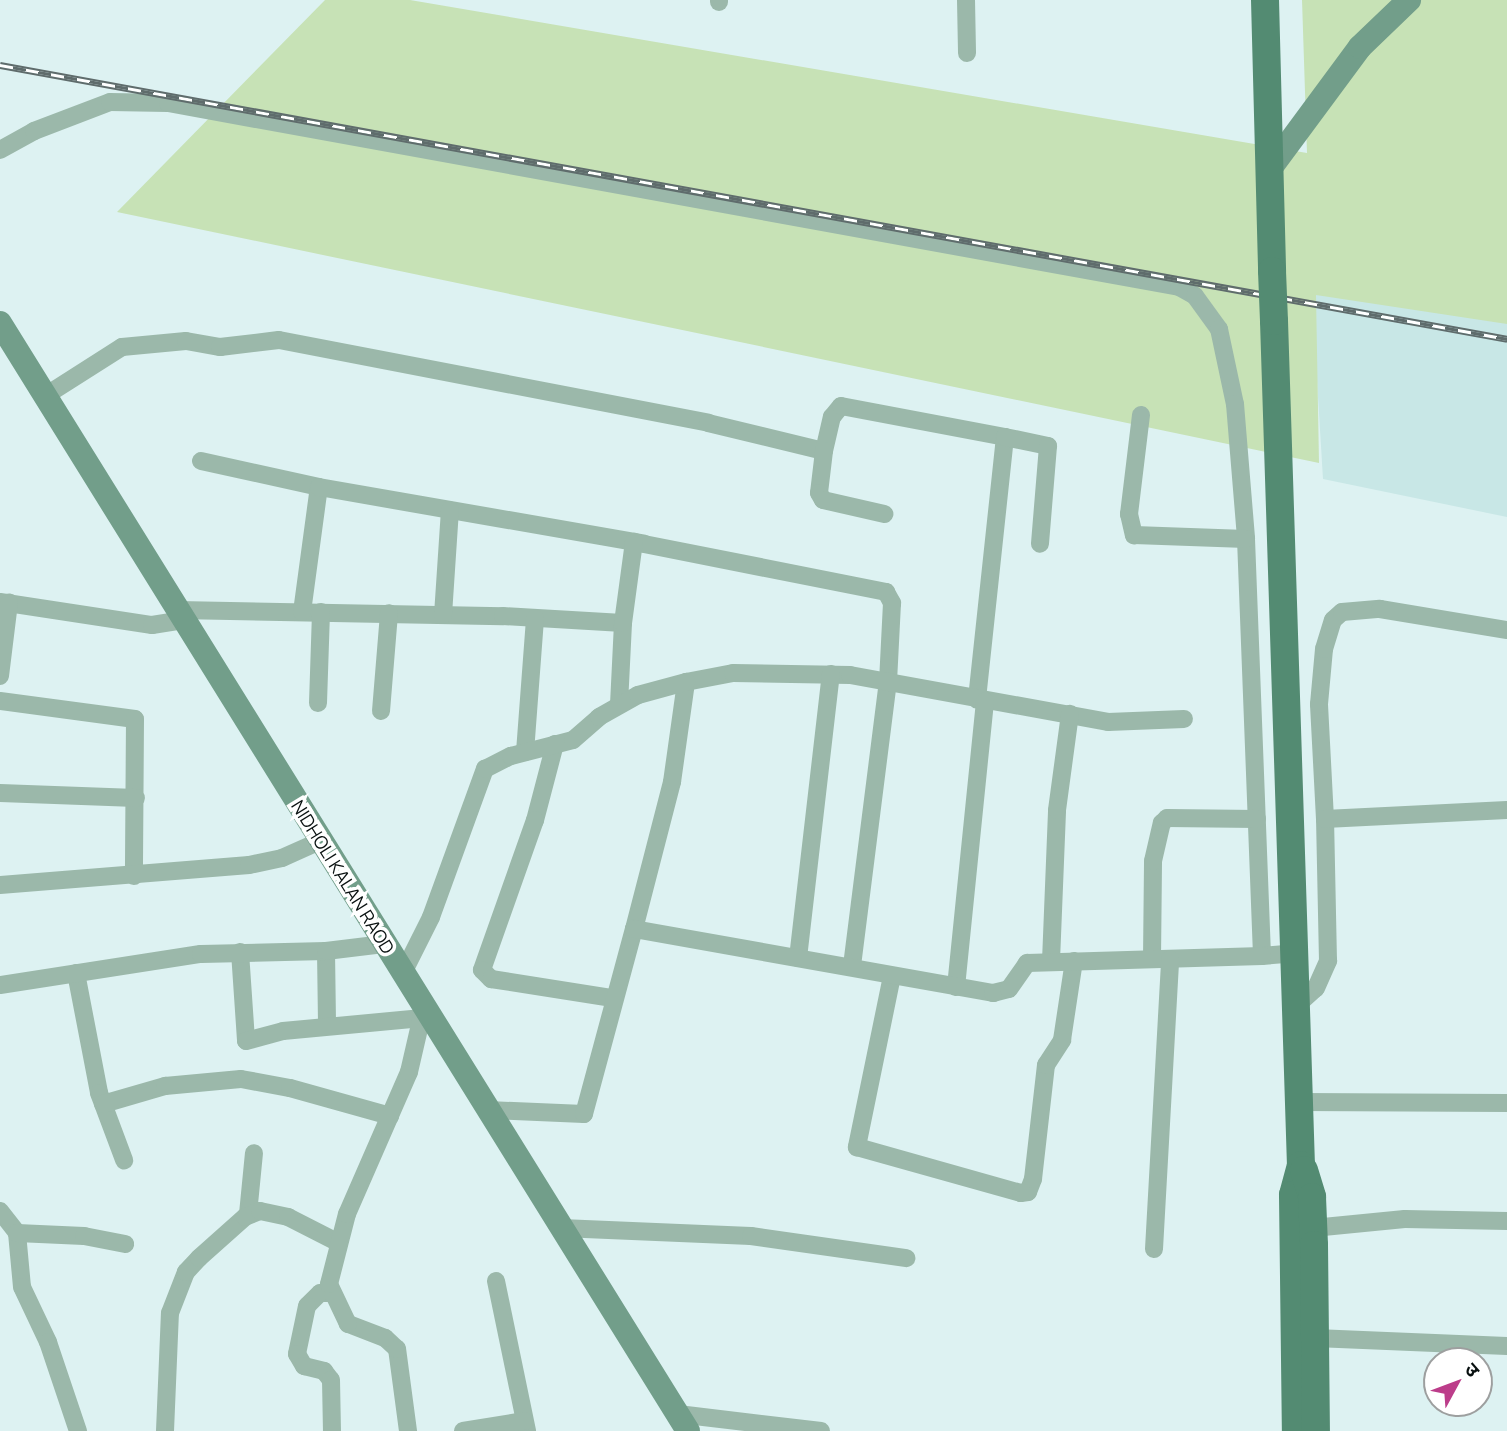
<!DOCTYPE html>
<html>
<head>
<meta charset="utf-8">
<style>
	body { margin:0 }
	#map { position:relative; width:1507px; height:1431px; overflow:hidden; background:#ddf2f2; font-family:Manrope,"Noto Sans Devanagari",sans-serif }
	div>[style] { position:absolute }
	.built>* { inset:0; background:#c8e7e6 }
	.green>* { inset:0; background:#c7e2b6 }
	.street>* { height:18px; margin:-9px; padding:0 9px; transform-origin:9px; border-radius:9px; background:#9bb8aa }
	.secondary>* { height:24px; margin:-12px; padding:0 12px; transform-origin:12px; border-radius:12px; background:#729e8a }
	.primary>* { height:28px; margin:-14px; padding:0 14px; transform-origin:14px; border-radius:14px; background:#538b72 }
	.rail>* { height:7px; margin-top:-3.5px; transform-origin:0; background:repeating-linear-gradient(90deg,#fff 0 13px,#5f6c6c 0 26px); box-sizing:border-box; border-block:2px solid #5f6c6c }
	.primary-bridge>* { height:28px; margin:-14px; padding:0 14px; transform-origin:14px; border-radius:14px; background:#538b72 }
	span { translate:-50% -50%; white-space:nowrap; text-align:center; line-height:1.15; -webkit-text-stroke:7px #fff; paint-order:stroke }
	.street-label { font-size:18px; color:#091010 }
	.north { position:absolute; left:1423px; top:1347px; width:70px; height:70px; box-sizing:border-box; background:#fff; border:2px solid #9d9f9f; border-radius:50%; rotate:49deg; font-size:19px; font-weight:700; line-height:28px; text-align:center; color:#091010 }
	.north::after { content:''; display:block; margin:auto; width:24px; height:32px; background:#bc3d8a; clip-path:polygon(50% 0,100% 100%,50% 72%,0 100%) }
</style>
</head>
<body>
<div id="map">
	<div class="built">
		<i style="clip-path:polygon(1310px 265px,1507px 297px,1507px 517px,1323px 479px)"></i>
	</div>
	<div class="green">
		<i style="clip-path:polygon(325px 0,410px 0,1307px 153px,1302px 0,1507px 0,1507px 324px,1316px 295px,1319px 463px,117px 212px)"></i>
	</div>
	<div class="street">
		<i style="left:966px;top:0;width:53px;rotate:88.9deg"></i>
		<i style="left:719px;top:2px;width:2px;rotate:-90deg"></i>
		<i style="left:0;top:150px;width:39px;rotate:-29deg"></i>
		<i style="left:34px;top:131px;width:81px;rotate:-20.9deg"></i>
		<i style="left:110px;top:102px;width:58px;rotate:1deg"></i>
		<i style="left:168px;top:103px;width:1028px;rotate:10.31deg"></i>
		<i style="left:1179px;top:287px;width:18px;rotate:29deg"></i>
		<i style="left:1195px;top:296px;width:41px;rotate:54deg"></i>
		<i style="left:1219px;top:329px;width:77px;rotate:78deg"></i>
		<i style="left:1235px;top:404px;width:135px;rotate:85.3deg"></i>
		<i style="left:1246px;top:539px;width:417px;rotate:87.8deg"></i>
		<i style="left:1262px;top:956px;width:35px;rotate:-5deg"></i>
		<i style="left:45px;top:396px;width:91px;rotate:-32.5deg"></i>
		<i style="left:122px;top:347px;width:64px;rotate:-5.4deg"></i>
		<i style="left:186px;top:341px;width:35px;rotate:10deg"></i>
		<i style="left:220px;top:347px;width:59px;rotate:-6.8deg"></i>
		<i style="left:279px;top:340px;width:437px;rotate:10.9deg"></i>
		<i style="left:708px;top:423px;width:119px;rotate:13.6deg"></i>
		<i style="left:824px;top:451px;width:35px;rotate:-77deg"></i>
		<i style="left:832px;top:417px;width:14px;rotate:-51deg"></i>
		<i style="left:841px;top:406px;width:167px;rotate:10.7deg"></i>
		<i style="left:1005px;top:437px;width:264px;rotate:96.1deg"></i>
		<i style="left:1141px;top:415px;width:100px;rotate:96.9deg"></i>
		<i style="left:1129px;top:514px;width:22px;rotate:77deg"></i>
		<i style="left:1134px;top:535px;width:112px;rotate:2deg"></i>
		<i style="left:1005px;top:437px;width:44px;rotate:11.8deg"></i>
		<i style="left:1048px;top:446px;width:98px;rotate:94.7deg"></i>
		<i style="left:824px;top:451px;width:42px;rotate:96.8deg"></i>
		<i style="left:819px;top:493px;width:8px;rotate:60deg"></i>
		<i style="left:823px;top:500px;width:63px;rotate:12.9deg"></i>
		<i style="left:201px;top:461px;width:121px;rotate:12.4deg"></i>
		<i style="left:0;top:602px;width:154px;rotate:8.6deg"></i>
		<i style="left:152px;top:625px;width:32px;rotate:-9deg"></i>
		<i style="left:178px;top:610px;width:325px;rotate:1.1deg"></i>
		<i style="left:503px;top:616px;width:120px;rotate:3.3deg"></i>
		<i style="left:623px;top:623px;width:82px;rotate:92.8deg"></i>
		<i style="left:302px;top:612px;width:126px;rotate:-82.3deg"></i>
		<i style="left:319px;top:487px;width:330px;rotate:9.9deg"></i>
		<i style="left:644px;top:544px;width:247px;rotate:11.2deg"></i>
		<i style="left:886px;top:592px;width:13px;rotate:61deg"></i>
		<i style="left:892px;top:603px;width:78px;rotate:92.9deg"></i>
		<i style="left:888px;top:681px;width:288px;rotate:97.2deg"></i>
		<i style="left:443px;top:615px;width:105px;rotate:-86.2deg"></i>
		<i style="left:623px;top:623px;width:82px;rotate:-82.3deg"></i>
		<i style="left:0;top:676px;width:74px;rotate:-83deg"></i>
		<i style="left:0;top:701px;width:136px;rotate:7.6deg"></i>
		<i style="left:135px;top:719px;width:157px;rotate:90.4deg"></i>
		<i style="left:318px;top:703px;width:91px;rotate:-88.1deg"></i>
		<i style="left:381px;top:711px;width:98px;rotate:-85.3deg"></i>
		<i style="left:555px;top:744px;width:79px;rotate:104.7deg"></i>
		<i style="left:535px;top:820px;width:159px;rotate:109.5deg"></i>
		<i style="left:482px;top:970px;width:13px;rotate:45deg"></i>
		<i style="left:491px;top:979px;width:123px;rotate:8.9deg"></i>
		<i style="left:525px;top:752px;width:134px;rotate:-85.7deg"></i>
		<i style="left:0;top:793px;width:136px;rotate:2.1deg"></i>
		<i style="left:1325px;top:819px;width:115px;rotate:-93deg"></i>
		<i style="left:1319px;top:704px;width:55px;rotate:-84.8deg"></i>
		<i style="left:1324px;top:649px;width:30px;rotate:-73deg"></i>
		<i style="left:1333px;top:620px;width:12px;rotate:-42deg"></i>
		<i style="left:1342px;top:612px;width:38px;rotate:-5deg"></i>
		<i style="left:1380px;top:609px;width:129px;rotate:9.4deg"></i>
		<i style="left:0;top:885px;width:250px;rotate:-4.6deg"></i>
		<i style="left:249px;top:865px;width:34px;rotate:-12deg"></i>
		<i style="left:282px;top:858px;width:42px;rotate:-24.1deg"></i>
		<i style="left:634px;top:929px;width:152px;rotate:-75.5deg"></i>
		<i style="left:672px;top:782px;width:101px;rotate:-82deg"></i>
		<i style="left:686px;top:682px;width:48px;rotate:-10.8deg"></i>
		<i style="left:733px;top:673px;width:117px;rotate:1deg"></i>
		<i style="left:850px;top:675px;width:262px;rotate:10.3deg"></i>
		<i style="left:1108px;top:722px;width:76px;rotate:-2.3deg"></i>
		<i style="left:326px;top:951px;width:75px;rotate:89.2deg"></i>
		<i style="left:240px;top:952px;width:89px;rotate:86.1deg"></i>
		<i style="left:246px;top:1041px;width:38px;rotate:-15deg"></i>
		<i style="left:283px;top:1031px;width:140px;rotate:-5.3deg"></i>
		<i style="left:798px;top:958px;width:286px;rotate:-83.4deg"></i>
		<i style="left:1152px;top:959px;width:98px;rotate:-89.4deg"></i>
		<i style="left:1153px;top:861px;width:39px;rotate:-77deg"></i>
		<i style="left:1162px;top:823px;width:7px;rotate:-45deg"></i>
		<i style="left:1167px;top:818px;width:90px;rotate:0.6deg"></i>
		<i style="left:1051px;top:961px;width:151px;rotate:-87.7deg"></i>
		<i style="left:1057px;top:810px;width:97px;rotate:-82.3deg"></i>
		<i style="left:76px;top:973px;width:122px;rotate:79.1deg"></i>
		<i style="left:99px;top:1093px;width:72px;rotate:69.5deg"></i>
		<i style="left:403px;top:973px;width:63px;rotate:-63.4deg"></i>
		<i style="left:431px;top:917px;width:158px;rotate:-70deg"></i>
		<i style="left:485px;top:769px;width:29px;rotate:-27deg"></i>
		<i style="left:511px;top:756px;width:64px;rotate:-14.5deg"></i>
		<i style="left:573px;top:740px;width:35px;rotate:-41deg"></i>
		<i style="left:599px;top:717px;width:45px;rotate:-29.4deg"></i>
		<i style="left:638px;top:695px;width:50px;rotate:-15.2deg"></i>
		<i style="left:892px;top:976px;width:175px;rotate:101.6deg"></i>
		<i style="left:857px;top:1147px;width:170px;rotate:15.7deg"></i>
		<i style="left:1021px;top:1193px;width:7px;rotate:-8deg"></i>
		<i style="left:1028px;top:1192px;width:14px;rotate:-69deg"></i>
		<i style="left:1033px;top:1179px;width:115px;rotate:-83.5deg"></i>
		<i style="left:1046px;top:1065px;width:30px;rotate:-57deg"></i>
		<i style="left:1062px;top:1040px;width:80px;rotate:-81.4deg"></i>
		<i style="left:0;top:985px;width:203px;rotate:-8.8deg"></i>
		<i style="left:201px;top:954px;width:125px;rotate:-1.4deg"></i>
		<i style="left:326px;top:951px;width:58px;rotate:-6.9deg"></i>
		<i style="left:956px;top:987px;width:287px;rotate:-84.2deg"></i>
		<i style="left:1297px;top:1005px;width:25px;rotate:-42deg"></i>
		<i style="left:1316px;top:988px;width:30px;rotate:-66deg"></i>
		<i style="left:1328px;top:961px;width:142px;rotate:-91.2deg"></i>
		<i style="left:1325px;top:819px;width:182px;rotate:-2.8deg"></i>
		<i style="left:1300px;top:1102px;width:207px;rotate:0.3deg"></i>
		<i style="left:103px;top:1104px;width:65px;rotate:-16.2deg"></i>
		<i style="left:165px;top:1086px;width:76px;rotate:-5.3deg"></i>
		<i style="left:241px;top:1079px;width:50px;rotate:10.4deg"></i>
		<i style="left:290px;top:1088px;width:104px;rotate:15.6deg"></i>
		<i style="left:488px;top:1110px;width:96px;rotate:2.4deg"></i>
		<i style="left:584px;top:1114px;width:192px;rotate:-74.9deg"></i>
		<i style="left:634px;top:929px;width:365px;rotate:10.1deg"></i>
		<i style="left:993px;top:993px;width:16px;rotate:-14deg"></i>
		<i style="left:1009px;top:989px;width:32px;rotate:-55deg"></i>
		<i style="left:1027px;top:963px;width:235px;rotate:-1.7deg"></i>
		<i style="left:0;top:1211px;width:28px;rotate:52deg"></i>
		<i style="left:17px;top:1233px;width:54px;rotate:84.7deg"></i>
		<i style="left:22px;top:1287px;width:61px;rotate:64.7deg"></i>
		<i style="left:48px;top:1342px;width:94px;rotate:71.4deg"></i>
		<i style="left:248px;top:1214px;width:61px;rotate:-84.4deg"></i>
		<i style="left:561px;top:1228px;width:190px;rotate:2.4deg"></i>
		<i style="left:751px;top:1236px;width:157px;rotate:8.1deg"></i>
		<i style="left:1313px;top:1228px;width:92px;rotate:-5.6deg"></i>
		<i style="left:1405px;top:1219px;width:102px;rotate:1.1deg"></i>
		<i style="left:17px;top:1233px;width:67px;rotate:2.6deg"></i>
		<i style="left:84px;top:1236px;width:42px;rotate:11deg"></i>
		<i style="left:1154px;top:1249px;width:290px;rotate:-86.8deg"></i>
		<i style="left:496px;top:1281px;width:153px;rotate:78.3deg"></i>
		<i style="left:331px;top:1293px;width:11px;rotate:180deg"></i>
		<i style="left:320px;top:1293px;width:18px;rotate:135deg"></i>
		<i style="left:307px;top:1306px;width:49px;rotate:101.8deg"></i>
		<i style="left:297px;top:1354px;width:14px;rotate:60deg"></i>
		<i style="left:304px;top:1366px;width:21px;rotate:14deg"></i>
		<i style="left:324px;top:1371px;width:11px;rotate:52deg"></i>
		<i style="left:331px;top:1380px;width:51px;rotate:88.9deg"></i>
		<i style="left:1315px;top:1338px;width:192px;rotate:2.4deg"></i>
		<i style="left:678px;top:1414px;width:144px;rotate:6.8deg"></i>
		<i style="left:165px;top:1431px;width:118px;rotate:-87.6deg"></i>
		<i style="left:170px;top:1313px;width:44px;rotate:-68.7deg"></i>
		<i style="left:186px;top:1272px;width:19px;rotate:-47deg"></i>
		<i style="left:199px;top:1258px;width:62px;rotate:-41.7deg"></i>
		<i style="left:245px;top:1217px;width:16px;rotate:-22deg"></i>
		<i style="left:260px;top:1211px;width:29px;rotate:12deg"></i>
		<i style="left:288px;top:1217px;width:55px;rotate:27deg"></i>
		<i style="left:408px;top:1431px;width:83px;rotate:-97.6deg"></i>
		<i style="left:397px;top:1349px;width:16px;rotate:-137deg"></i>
		<i style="left:385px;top:1338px;width:40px;rotate:-159deg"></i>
		<i style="left:348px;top:1324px;width:44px;rotate:-115.4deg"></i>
		<i style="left:329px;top:1284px;width:72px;rotate:-75.6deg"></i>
		<i style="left:347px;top:1214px;width:155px;rotate:-66.4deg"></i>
		<i style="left:409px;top:1072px;width:67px;rotate:-77deg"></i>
		<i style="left:463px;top:1431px;width:62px;rotate:-9.3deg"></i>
	</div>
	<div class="secondary">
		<i style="left:1269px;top:170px;width:153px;rotate:-53.5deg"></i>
		<i style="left:1360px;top:47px;width:68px;rotate:-43.8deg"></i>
		<i style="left:0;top:323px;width:1304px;rotate:58.16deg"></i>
	</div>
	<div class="primary">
		<i style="left:1265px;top:0;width:271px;rotate:88.5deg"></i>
		<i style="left:1274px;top:321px;width:844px;rotate:88.17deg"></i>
		<i style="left:1301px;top:1165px;width:31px;rotate:105deg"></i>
		<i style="left:1293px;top:1195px;width:236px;rotate:89.3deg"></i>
		<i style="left:1304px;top:1170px;width:28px;rotate:73deg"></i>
		<i style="left:1312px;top:1197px;width:48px;rotate:87.6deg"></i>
		<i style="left:1314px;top:1245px;width:186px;rotate:89.4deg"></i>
	</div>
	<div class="rail">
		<i style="left:0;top:65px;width:1532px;rotate:10.3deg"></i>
	</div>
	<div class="primary-bridge">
		<i style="left:1272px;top:271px;width:50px;rotate:87.7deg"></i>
	</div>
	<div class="street-label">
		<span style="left:343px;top:877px;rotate:58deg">NIDHOLI KALAN RAOD</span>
	</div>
	<div class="north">उ</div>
</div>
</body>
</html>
